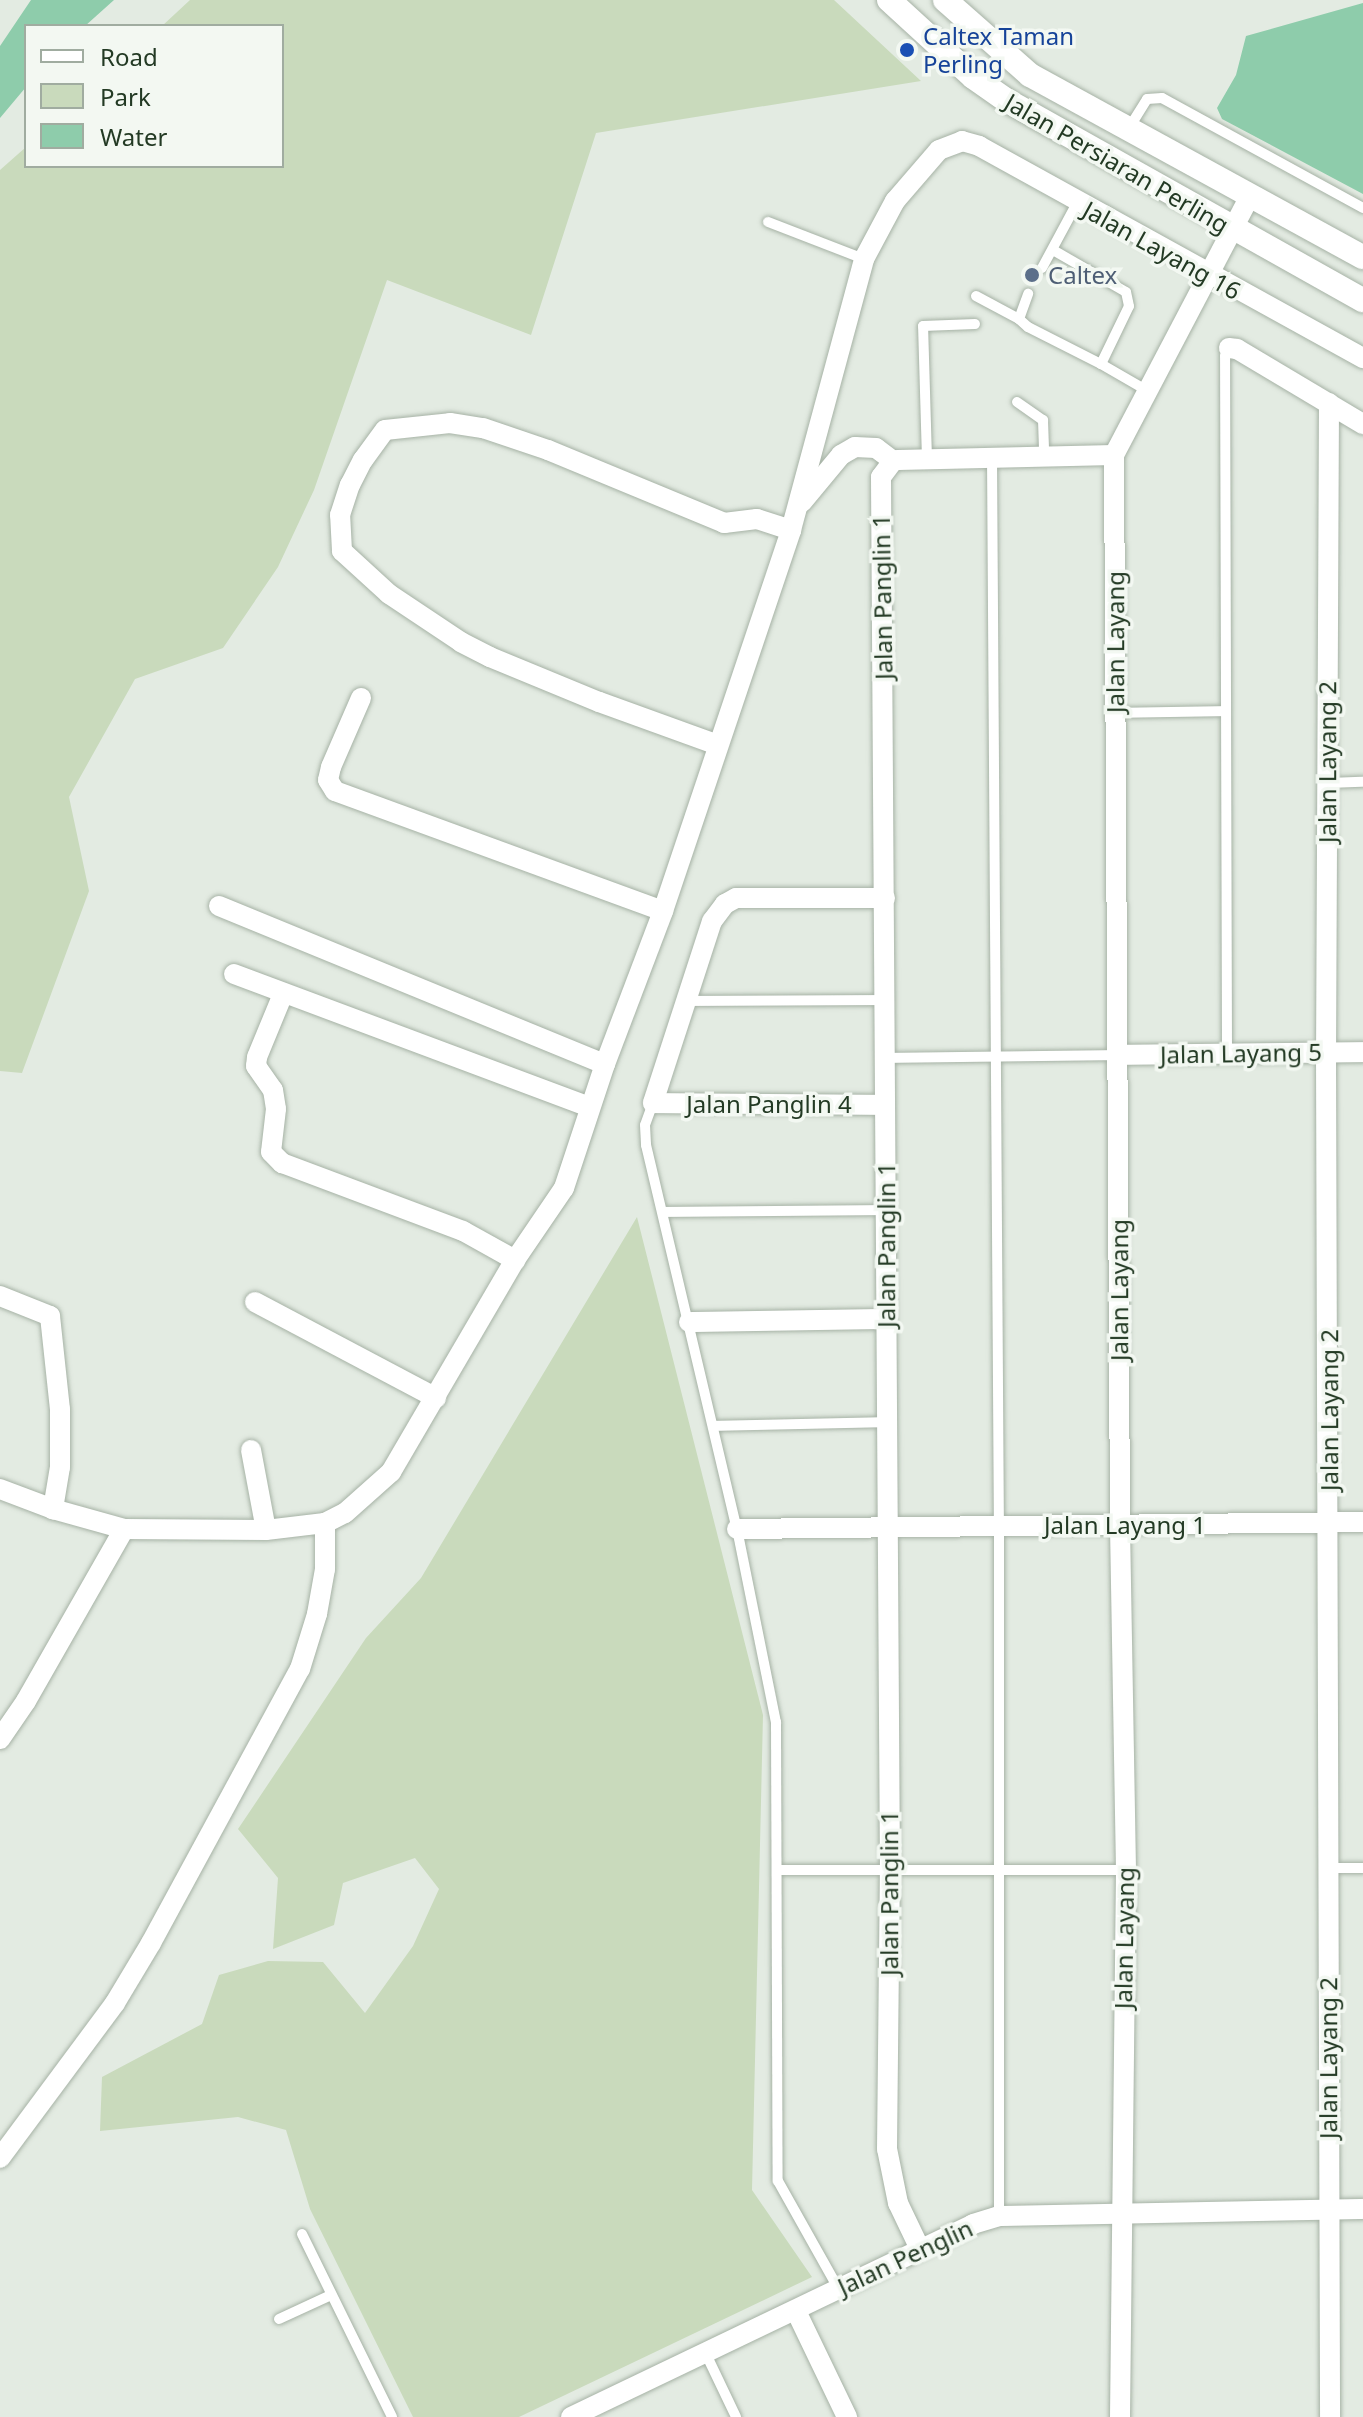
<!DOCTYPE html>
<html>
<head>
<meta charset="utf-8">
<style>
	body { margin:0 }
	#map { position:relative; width:1363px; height:2417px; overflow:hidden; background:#e3ebe2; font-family:"Noto Sans",sans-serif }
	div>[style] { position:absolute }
	.green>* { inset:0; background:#c9dabc }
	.water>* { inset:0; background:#8eccab }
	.roads { filter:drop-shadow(0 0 2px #a6b2a5) drop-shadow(0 0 2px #a6b2a5) }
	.service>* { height:10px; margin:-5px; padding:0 5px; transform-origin:5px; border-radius:5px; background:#fff }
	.minor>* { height:20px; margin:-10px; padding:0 10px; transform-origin:10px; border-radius:10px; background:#fff }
	.secondary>* { height:24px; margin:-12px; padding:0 12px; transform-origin:12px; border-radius:12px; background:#fff }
	.dots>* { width:22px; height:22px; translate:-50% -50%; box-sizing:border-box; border:4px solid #f3f8f2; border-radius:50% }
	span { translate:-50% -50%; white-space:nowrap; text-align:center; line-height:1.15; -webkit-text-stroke:7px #f3f8f2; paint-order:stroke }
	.transit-label { font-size:24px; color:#164399 }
	.left { translate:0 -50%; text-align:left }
	.street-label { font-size:24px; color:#233a24 }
	.service-label { font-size:24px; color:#4e5e75 }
	.legend { position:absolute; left:24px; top:24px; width:260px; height:144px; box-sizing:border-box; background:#f3f8f2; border:2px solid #a0aca0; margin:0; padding:10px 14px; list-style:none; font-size:24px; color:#233a24 }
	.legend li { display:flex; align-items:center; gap:16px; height:40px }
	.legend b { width:40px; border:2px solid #a0aca0 }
</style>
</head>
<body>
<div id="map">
	<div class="green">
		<i style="clip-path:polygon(190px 0,834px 0,921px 81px,596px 133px,531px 335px,387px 280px,314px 490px,278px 567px,223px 648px,135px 679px,69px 797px,89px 891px,22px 1073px,0 1071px,0 170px,26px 147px,26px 166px,282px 166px,282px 26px,162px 26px)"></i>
		<i style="clip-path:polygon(637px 1217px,763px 1715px,752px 2190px,812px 2277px,519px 2417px,413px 2417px,310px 2209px,286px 2130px,238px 2117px,100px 2131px,102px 2077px,202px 2024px,219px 1975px,268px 1961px,323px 1962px,365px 2013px,413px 1946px,439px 1889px,415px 1858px,343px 1883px,334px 1925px,273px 1949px,278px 1878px,238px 1829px,366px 1638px,421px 1578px)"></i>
	</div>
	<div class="water">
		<i style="clip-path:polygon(31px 0,114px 0,85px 26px,26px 26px,26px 87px,0 118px,0 46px)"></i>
		<i style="clip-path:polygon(1363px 3px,1363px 194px,1222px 119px,1217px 108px,1236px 75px,1246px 36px)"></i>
	</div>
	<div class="roads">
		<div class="service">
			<i style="left:1129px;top:128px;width:34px;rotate:-58deg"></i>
			<i style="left:1147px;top:99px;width:15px;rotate:-4deg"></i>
			<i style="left:1162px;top:98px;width:229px;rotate:28.7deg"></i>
			<i style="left:768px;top:222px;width:103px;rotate:21.1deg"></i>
			<i style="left:1042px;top:268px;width:74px;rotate:-61.7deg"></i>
			<i style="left:976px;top:296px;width:49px;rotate:28.1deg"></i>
			<i style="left:1019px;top:319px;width:27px;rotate:-70deg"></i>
			<i style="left:1019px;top:319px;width:12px;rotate:42deg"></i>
			<i style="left:1028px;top:327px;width:82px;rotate:26.9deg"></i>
			<i style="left:1101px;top:364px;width:64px;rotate:-64.2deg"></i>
			<i style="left:1129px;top:306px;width:14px;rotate:-102deg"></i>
			<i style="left:1126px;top:292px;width:84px;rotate:-150.1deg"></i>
			<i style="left:1101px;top:364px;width:52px;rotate:30deg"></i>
			<i style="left:1017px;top:402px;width:32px;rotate:35deg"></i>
			<i style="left:1043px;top:420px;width:38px;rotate:88deg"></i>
			<i style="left:992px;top:456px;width:1070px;rotate:89.63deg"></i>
			<i style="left:999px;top:1526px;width:690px;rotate:90deg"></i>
			<i style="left:927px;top:459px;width:133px;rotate:-91.7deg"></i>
			<i style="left:923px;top:326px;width:52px;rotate:-2.2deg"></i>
			<i style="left:1115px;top:713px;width:111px;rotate:-1deg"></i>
			<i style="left:1327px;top:783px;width:36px;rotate:-2deg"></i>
			<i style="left:684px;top:1001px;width:201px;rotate:-0.3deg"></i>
			<i style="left:1227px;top:1053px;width:697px;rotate:-90.16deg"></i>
			<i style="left:1225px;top:356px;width:9px;rotate:-63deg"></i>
			<i style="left:885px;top:1058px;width:233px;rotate:-0.7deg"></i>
			<i style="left:653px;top:1103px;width:23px;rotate:110deg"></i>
			<i style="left:645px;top:1125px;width:20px;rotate:87deg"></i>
			<i style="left:646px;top:1145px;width:395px;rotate:76.7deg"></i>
			<i style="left:737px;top:1529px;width:197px;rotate:78.6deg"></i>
			<i style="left:776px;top:1722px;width:459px;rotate:89.8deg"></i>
			<i style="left:778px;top:2181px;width:123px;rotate:60.7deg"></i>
			<i style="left:663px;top:1212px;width:223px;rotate:-0.5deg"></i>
			<i style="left:714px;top:1426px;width:173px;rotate:-1.3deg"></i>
			<i style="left:1327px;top:1868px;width:36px"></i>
			<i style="left:778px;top:1870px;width:348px"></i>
			<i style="left:302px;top:2234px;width:204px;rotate:63.8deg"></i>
			<i style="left:279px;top:2319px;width:57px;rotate:-24.8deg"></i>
			<i style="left:706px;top:2354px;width:70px;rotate:64.5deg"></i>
		</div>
		<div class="minor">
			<i style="left:1229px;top:348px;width:8px;rotate:7deg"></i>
			<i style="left:1237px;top:349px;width:147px;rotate:30.8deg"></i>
			<i style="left:1329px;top:403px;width:649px;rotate:90.26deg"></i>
			<i style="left:1326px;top:1052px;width:1365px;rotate:89.83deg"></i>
			<i style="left:802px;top:502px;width:61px;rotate:-50.3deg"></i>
			<i style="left:841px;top:455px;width:16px;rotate:-30deg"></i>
			<i style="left:855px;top:447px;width:21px;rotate:3deg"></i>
			<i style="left:876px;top:448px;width:21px;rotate:37deg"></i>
			<i style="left:361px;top:698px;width:75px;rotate:113.5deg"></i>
			<i style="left:331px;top:767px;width:13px;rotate:103deg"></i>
			<i style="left:328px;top:780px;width:13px;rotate:58deg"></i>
			<i style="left:335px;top:791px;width:349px;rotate:20.1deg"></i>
			<i style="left:718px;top:745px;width:127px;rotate:-160.1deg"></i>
			<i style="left:599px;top:702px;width:118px;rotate:-157.6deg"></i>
			<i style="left:490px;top:657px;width:33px;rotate:-153deg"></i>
			<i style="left:461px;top:642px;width:87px;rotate:-146.3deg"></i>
			<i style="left:389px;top:594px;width:64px;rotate:-137.5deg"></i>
			<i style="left:342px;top:551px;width:36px;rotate:-93deg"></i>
			<i style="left:340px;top:515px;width:32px;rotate:-72deg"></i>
			<i style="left:350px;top:485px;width:28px;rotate:-63deg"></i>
			<i style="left:363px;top:460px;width:37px;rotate:-54deg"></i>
			<i style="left:385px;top:430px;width:65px;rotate:-6.1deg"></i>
			<i style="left:450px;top:423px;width:33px;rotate:9deg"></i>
			<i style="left:483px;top:428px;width:69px;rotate:18.7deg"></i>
			<i style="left:548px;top:450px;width:191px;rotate:22.5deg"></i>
			<i style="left:724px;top:523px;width:33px;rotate:-7deg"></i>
			<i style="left:757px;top:519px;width:36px;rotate:18deg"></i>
			<i style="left:885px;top:898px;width:149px;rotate:180deg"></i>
			<i style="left:736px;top:898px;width:13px;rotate:151deg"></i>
			<i style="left:725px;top:904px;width:21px;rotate:127deg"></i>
			<i style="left:712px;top:921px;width:191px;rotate:108deg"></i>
			<i style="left:653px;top:1103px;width:232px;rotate:0.5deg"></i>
			<i style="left:219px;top:906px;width:417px;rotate:22.3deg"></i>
			<i style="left:234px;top:974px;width:380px;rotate:20.5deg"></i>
			<i style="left:283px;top:994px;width:68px;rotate:112.4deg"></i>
			<i style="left:257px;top:1057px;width:9px;rotate:96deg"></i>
			<i style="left:256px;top:1066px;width:29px;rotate:55deg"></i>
			<i style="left:273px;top:1090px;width:19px;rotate:81deg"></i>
			<i style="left:276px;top:1109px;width:43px;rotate:96.6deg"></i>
			<i style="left:271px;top:1152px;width:16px;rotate:45deg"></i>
			<i style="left:282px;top:1163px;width:193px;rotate:20.6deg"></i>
			<i style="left:463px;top:1231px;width:60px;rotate:29.1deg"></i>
			<i style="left:1118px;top:1055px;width:245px;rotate:-0.7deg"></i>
			<i style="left:0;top:1296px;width:54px;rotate:21.8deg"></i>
			<i style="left:50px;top:1316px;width:94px;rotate:83.9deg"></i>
			<i style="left:60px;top:1409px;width:58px;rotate:90deg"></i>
			<i style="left:60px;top:1467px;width:43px;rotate:99.5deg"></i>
			<i style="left:255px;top:1302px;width:205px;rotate:27.9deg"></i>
			<i style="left:689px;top:1322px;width:197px;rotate:-0.9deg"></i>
			<i style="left:251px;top:1450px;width:81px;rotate:79.4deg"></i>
			<i style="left:0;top:1489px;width:57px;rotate:20.7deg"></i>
			<i style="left:53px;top:1509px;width:74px;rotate:15.7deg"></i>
			<i style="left:737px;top:1529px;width:626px;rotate:-0.64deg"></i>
			<i style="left:0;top:1739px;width:46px;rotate:-55.6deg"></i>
			<i style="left:26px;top:1701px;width:198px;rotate:-60.3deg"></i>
			<i style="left:124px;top:1529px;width:142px;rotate:0.4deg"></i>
			<i style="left:266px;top:1530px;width:59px;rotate:-6.8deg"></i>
			<i style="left:0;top:2158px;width:193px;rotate:-53.4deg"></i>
			<i style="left:115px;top:2003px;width:70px;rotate:-59deg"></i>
			<i style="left:151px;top:1943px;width:312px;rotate:-61.5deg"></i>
			<i style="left:300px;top:1669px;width:58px;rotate:-72.8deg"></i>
			<i style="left:317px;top:1614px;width:46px;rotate:-79.9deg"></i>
			<i style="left:325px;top:1569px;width:46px;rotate:-90deg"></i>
			<i style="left:325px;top:1523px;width:22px;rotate:-27deg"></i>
			<i style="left:345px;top:1513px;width:62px;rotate:-41.7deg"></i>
			<i style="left:391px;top:1472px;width:246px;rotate:-59.7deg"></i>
			<i style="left:515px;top:1260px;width:87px;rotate:-55.8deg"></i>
			<i style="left:564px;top:1188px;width:131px;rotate:-71.7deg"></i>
			<i style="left:605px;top:1064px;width:164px;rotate:-69.2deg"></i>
			<i style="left:663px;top:911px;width:402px;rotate:-71.4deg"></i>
			<i style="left:791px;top:530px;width:281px;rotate:-74.9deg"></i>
			<i style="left:864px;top:259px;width:66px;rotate:-61.9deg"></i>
			<i style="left:895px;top:201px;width:67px;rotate:-49.2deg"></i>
			<i style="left:939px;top:150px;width:25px;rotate:-21deg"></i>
			<i style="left:962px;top:141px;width:18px;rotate:16deg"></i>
			<i style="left:979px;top:146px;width:439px;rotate:28.9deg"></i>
			<i style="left:920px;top:2249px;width:51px;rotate:-115.6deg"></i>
			<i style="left:898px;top:2203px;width:55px;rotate:-101.5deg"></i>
			<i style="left:887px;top:2149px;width:277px;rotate:-89.4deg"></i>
			<i style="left:890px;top:1872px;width:1395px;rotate:-90.37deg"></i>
			<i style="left:881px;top:477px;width:20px;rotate:-53deg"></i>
			<i style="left:893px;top:461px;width:5px;rotate:-11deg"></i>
			<i style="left:898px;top:460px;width:216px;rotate:-1.3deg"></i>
			<i style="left:796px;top:2311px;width:118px;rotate:64.3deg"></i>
			<i style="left:571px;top:2417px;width:446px;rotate:-25.6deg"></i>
			<i style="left:973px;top:2224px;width:27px;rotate:-17deg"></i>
			<i style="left:999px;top:2216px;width:364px;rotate:-1.1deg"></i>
			<i style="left:1120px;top:2417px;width:547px;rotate:-89.37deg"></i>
			<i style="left:1126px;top:1870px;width:345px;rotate:-91deg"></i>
			<i style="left:1120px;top:1525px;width:1070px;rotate:-90.32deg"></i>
			<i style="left:1114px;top:455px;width:293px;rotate:-62.3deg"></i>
		</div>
		<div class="secondary">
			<i style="left:889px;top:0;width:114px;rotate:42.5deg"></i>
			<i style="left:973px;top:77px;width:40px;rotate:34.9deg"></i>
			<i style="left:1006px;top:100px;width:409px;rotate:29.3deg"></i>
			<i style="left:945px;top:0;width:113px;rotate:41.4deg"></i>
			<i style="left:1030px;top:75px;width:379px;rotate:28.7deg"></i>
		</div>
	</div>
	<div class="dots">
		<i style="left:907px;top:50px;background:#1a4fb4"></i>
		<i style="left:1032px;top:275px;background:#5c6f8a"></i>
	</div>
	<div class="transit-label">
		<span class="left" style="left:923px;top:50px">Caltex Taman<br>Perling</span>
	</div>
	<div class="street-label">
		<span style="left:1117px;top:163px;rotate:30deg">Jalan Persiaran Perling</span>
		<span style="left:1162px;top:250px;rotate:29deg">Jalan Layang 16</span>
		<span style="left:882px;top:597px;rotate:-91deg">Jalan Panglin 1</span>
		<span style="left:1115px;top:642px;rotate:-90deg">Jalan Layang</span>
		<span style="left:1327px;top:762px;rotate:-90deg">Jalan Layang 2</span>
		<span style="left:1241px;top:1053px;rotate:-1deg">Jalan Layang 5</span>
		<span style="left:769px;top:1104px">Jalan Panglin 4</span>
		<span style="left:886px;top:1245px;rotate:-90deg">Jalan Panglin 1</span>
		<span style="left:1119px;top:1290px;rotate:-90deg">Jalan Layang</span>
		<span style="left:1329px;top:1410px;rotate:-90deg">Jalan Layang 2</span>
		<span style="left:1125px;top:1525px">Jalan Layang 1</span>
		<span style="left:889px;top:1893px;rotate:-90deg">Jalan Panglin 1</span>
		<span style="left:1124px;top:1938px;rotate:-89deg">Jalan Layang</span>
		<span style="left:1328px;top:2058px;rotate:-90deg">Jalan Layang 2</span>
		<span style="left:905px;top:2257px;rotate:-25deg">Jalan Penglin</span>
	</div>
	<div class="service-label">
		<span class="left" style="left:1048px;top:275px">Caltex</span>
	</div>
	<ul class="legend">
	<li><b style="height:10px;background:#fff"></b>Road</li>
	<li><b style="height:22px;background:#c9dabc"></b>Park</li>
	<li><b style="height:22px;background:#8eccab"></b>Water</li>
	</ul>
</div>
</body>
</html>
